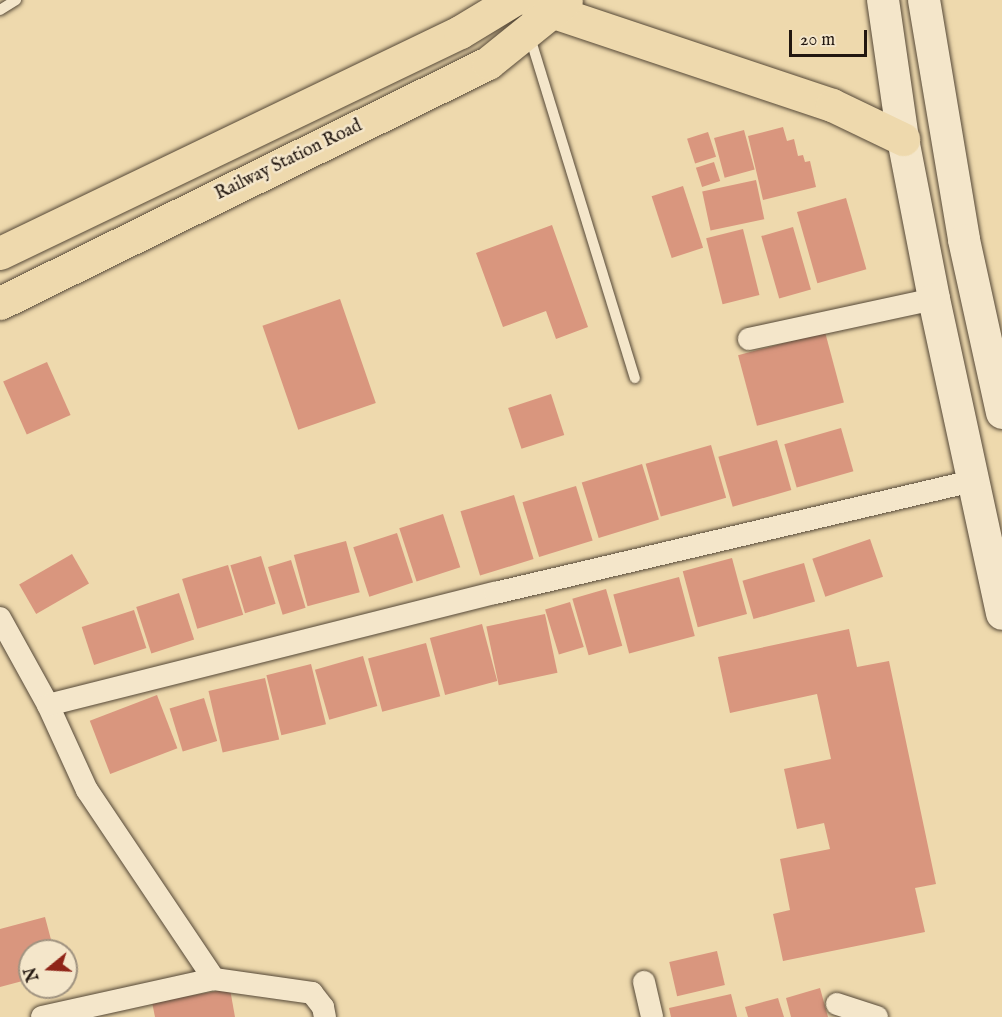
<!DOCTYPE html>
<html>
<head>
<meta charset="utf-8">
<style>
	body { margin:0 }
	#map { position:relative; width:1002px; height:1017px; overflow:hidden; background:#eed9ad; font-family:"IM FELL English",serif }
	div>[style] { position:absolute }
	.building>* { inset:0; background:#d9967e; transform-origin:0 0 }
	.roads { filter:drop-shadow(0 0 2px #554837) drop-shadow(0 0 2px #554837) }
	.service>* { height:10px; margin:-5px; padding:0 5px; transform-origin:5px; border-radius:5px; background:#f4e6ca }
	.minor>* { height:22px; margin:-11px; padding:0 11px; transform-origin:11px; border-radius:11px; background:#f4e6ca }
	.secondary>* { height:32px; margin:-16px; padding:0 16px; transform-origin:16px; border-radius:16px; background:#f4e6ca }
	.trunk>* { height:33px; margin:-16.5px; padding:0 16.5px; transform-origin:16.5px; border-radius:16.5px; background:#eed9ad }
	span { translate:-50% -50%; white-space:nowrap; text-align:center; line-height:1.15; -webkit-text-stroke:5px #f4e6ca; paint-order:stroke }
	.street-label { font-size:18px; color:#221710 }
	.north { position:absolute; left:18px; top:939px; width:60px; height:60px; box-sizing:border-box; background:#f4e6ca; border:2px solid #a09380; border-radius:50%; rotate:252deg; font-size:16px; font-weight:700; line-height:24px; text-align:center; color:#221710 }
	.north::after { content:''; display:block; margin:auto; width:21px; height:27px; background:#8f2418; clip-path:polygon(50% 0,100% 100%,50% 72%,0 100%) }
	.scale { position:absolute; left:789px; top:30px; width:78px; height:27px; box-sizing:border-box; border:3px solid #221710; border-top:0; padding-left:8px; font-size:18px; line-height:21px; white-space:nowrap; color:#221710; -webkit-text-stroke:4px #f4e6ca; paint-order:stroke }
</style>
</head>
<body>
<div id="map">
	<div class="building">
		<i style="clip-path:polygon(783px 127px,787px 141px,794px 139px,798px 156px,803px 155px,805px 162px,810px 161px,816px 187px,763px 200px,748px 136px)"></i>
		<i style="left:744px;top:130px;width:41px;height:31px;rotate:75deg"></i>
		<i style="left:708px;top:132px;width:26px;height:22px;rotate:72deg"></i>
		<i style="left:714px;top:162px;width:20px;height:19px;rotate:72deg"></i>
		<i style="left:756px;top:180px;width:40px;height:55px;rotate:78deg"></i>
		<i style="left:683px;top:186px;width:65px;height:33px;rotate:72deg"></i>
		<i style="left:846px;top:198px;width:74px;height:51px;rotate:74deg"></i>
		<i style="clip-path:polygon(552px 225px,588px 327px,556px 339px,546px 311px,503px 327px,476px 253px)"></i>
		<i style="left:793px;top:227px;width:65px;height:33px;rotate:74deg"></i>
		<i style="left:743px;top:229px;width:68px;height:38px;rotate:76deg"></i>
		<i style="left:340px;top:299px;width:110px;height:82px;rotate:71deg"></i>
		<i style="left:825px;top:332px;width:73px;height:90px;rotate:75deg"></i>
		<i style="left:47px;top:362px;width:58px;height:48px;rotate:66deg"></i>
		<i style="left:551px;top:394px;width:43px;height:45px;rotate:72deg"></i>
		<i style="left:841px;top:428px;width:45px;height:59px;rotate:74deg"></i>
		<i style="left:777px;top:440px;width:52px;height:61px;rotate:74deg"></i>
		<i style="left:711px;top:445px;width:55px;height:68px;rotate:74deg"></i>
		<i style="left:642px;top:464px;width:58px;height:63px;rotate:73deg"></i>
		<i style="left:576px;top:486px;width:57px;height:56px;rotate:73deg"></i>
		<i style="left:514px;top:495px;width:67px;height:56px;rotate:73deg"></i>
		<i style="left:443px;top:514px;width:56px;height:46px;rotate:72deg"></i>
		<i style="left:397px;top:533px;width:52px;height:46px;rotate:72deg"></i>
		<i style="left:870px;top:539px;width:40px;height:61px;rotate:71deg"></i>
		<i style="left:346px;top:541px;width:53px;height:54px;rotate:75deg"></i>
		<i style="left:72px;top:554px;width:34px;height:61px;rotate:60deg"></i>
		<i style="left:261px;top:556px;width:50px;height:32px;rotate:73deg"></i>
		<i style="left:732px;top:558px;width:58px;height:51px;rotate:75deg"></i>
		<i style="left:291px;top:560px;width:50px;height:24px;rotate:73deg"></i>
		<i style="left:804px;top:563px;width:40px;height:64px;rotate:74deg"></i>
		<i style="left:228px;top:565px;width:52px;height:48px;rotate:73deg"></i>
		<i style="left:679px;top:577px;width:61px;height:68px;rotate:75deg"></i>
		<i style="left:606px;top:589px;width:59px;height:35px;rotate:74deg"></i>
		<i style="left:179px;top:593px;width:49px;height:45px;rotate:72deg"></i>
		<i style="left:570px;top:602px;width:47px;height:26px;rotate:73deg"></i>
		<i style="left:134px;top:610px;width:40px;height:55px;rotate:72deg"></i>
		<i style="left:545px;top:614px;width:60px;height:60px;rotate:78deg"></i>
		<i style="left:482px;top:624px;width:59px;height:54px;rotate:75deg"></i>
		<i style="clip-path:polygon(849px 629px,857px 667px,889px 661px,936px 884px,915px 888px,925px 932px,783px 961px,773px 914px,790px 910px,780px 859px,830px 849px,824px 823px,797px 829px,784px 769px,831px 759px,817px 694px,730px 713px,718px 657px)"></i>
		<i style="left:426px;top:643px;width:55px;height:60px;rotate:75deg"></i>
		<i style="left:363px;top:656px;width:52px;height:50px;rotate:74deg"></i>
		<i style="left:311px;top:664px;width:62px;height:46px;rotate:76deg"></i>
		<i style="left:265px;top:678px;width:63px;height:58px;rotate:77deg"></i>
		<i style="left:157px;top:695px;width:57px;height:72px;rotate:69deg"></i>
		<i style="left:204px;top:698px;width:45px;height:36px;rotate:73deg"></i>
		<i style="clip-path:polygon(45px 917px,54px 951px,30px 951px,30px 979px,0 987px,0 929px)"></i>
		<i style="left:717px;top:951px;width:35px;height:49px;rotate:77deg"></i>
		<i style="clip-path:polygon(820px 988px,828px 1017px,791px 1017px,786px 998px)"></i>
		<i style="clip-path:polygon(230px 989px,235px 1017px,155px 1017px,152px 1002px)"></i>
		<i style="clip-path:polygon(731px 994px,737px 1017px,671px 1017px,669px 1008px)"></i>
		<i style="clip-path:polygon(778px 998px,784px 1017px,748px 1017px,745px 1007px)"></i>
	</div>
	<div class="roads">
		<div class="service">
			<i style="left:0;top:10px;width:19px;rotate:-32deg"></i>
			<i style="left:529px;top:34px;width:360px;rotate:72.9deg"></i>
		</div>
		<div class="minor">
			<i style="left:749px;top:339px;width:189px;rotate:-12.2deg"></i>
			<i style="left:0;top:618px;width:99px;rotate:61.1deg"></i>
			<i style="left:48px;top:705px;width:94px;rotate:65.4deg"></i>
			<i style="left:87px;top:790px;width:228px;rotate:56.1deg"></i>
			<i style="left:48px;top:705px;width:461px;rotate:-14.1deg"></i>
			<i style="left:495px;top:593px;width:491px;rotate:-13.2deg"></i>
			<i style="left:644px;top:982px;width:36px;rotate:77deg"></i>
			<i style="left:837px;top:1004px;width:42px;rotate:18deg"></i>
			<i style="left:42px;top:1017px;width:176px;rotate:-12.5deg"></i>
			<i style="left:214px;top:979px;width:99px;rotate:8.1deg"></i>
			<i style="left:312px;top:993px;width:18px;rotate:52deg"></i>
			<i style="left:323px;top:1007px;width:10px;rotate:79deg"></i>
		</div>
		<div class="secondary">
			<i style="left:883px;top:0;width:140px;rotate:81.8deg"></i>
			<i style="left:903px;top:139px;width:163px;rotate:79deg"></i>
			<i style="left:934px;top:299px;width:322px;rotate:77.8deg"></i>
			<i style="left:924px;top:0;width:243px;rotate:80.5deg"></i>
			<i style="left:964px;top:240px;width:177px;rotate:77.6deg"></i>
		</div>
		<div class="trunk">
			<i style="left:536px;top:6px;width:312px;rotate:18.5deg"></i>
			<i style="left:832px;top:105px;width:79px;rotate:25.6deg"></i>
			<i style="left:0;top:253px;width:510px;rotate:-25.66deg"></i>
			<i style="left:460px;top:32px;width:62px;rotate:-31.1deg"></i>
			<i style="left:0;top:303px;width:544px;rotate:-26.19deg"></i>
			<i style="left:488px;top:63px;width:100px;rotate:-38.9deg"></i>
		</div>
	</div>
	<div class="street-label">
		<span style="left:289px;top:161px;rotate:-26deg">Railway Station Road</span>
	</div>
	<div class="north">N</div>
	<div class="scale">20 m</div>
</div>
</body>
</html>
